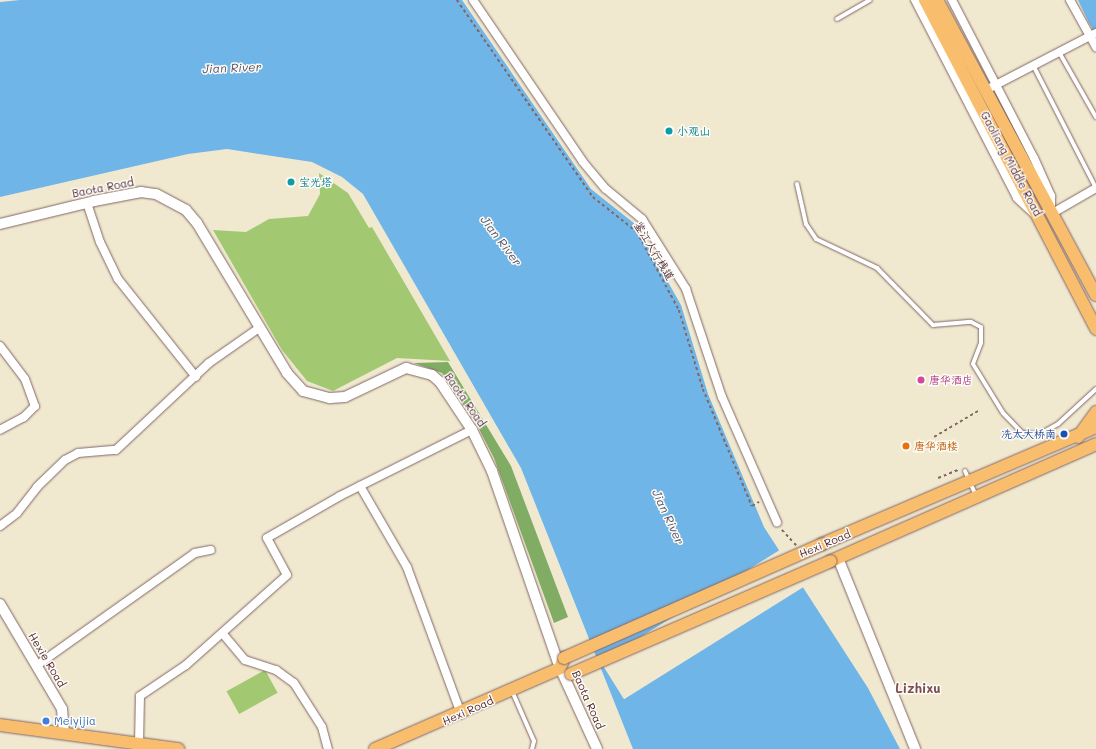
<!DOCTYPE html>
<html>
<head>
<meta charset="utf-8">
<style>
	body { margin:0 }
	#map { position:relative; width:1096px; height:749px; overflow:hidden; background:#f0e9d0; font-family:Mali,"LXGW WenKai TC",sans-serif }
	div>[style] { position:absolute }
	.green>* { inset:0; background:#a2c872; transform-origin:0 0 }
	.forest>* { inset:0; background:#81ac64 }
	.water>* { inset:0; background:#70b5e7 }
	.pier>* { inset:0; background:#f0e9d0; transform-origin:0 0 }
	.path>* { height:1.5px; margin-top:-0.75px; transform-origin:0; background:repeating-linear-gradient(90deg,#846665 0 3px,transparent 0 6px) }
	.roads { filter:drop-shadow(0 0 1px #846665) drop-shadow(0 0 1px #846665) }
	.service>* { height:4px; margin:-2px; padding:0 2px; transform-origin:2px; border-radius:2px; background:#fff }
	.minor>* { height:8px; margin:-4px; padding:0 4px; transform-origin:4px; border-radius:4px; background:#fff }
	.tertiary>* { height:10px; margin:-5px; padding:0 5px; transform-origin:5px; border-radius:5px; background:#fff }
	.primary>* { height:12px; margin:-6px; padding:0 6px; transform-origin:6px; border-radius:6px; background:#f9be6d }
	.bridges { filter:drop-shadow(0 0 1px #846665) drop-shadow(0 0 1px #846665) }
	.primary-bridge>* { height:12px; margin:-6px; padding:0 6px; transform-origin:6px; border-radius:6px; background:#f9be6d }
	.dots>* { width:11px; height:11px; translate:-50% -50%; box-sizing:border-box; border:2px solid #fdfcf7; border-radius:50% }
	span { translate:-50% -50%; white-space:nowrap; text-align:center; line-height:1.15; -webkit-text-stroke:3px #fdfcf7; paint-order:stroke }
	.culture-label { font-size:11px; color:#0d838f }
	.left { translate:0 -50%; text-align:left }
	.street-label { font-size:11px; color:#4a1f2b }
	.hotel-label { font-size:11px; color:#b23c85 }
	.transit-label { font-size:11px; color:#164399 }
	.right { translate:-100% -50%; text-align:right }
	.food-label { font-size:11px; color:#c56008 }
	.shop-label { font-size:11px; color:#366cbe }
	.water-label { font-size:12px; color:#57546d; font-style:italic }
	.quarter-label { font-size:13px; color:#7d4e51; font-weight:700 }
</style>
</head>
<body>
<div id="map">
	<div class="green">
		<i style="clip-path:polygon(319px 173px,348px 193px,369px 228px,372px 227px,450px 361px,397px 358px,333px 391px,307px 381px,282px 350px,213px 230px,246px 232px,269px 219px,308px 216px,320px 194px)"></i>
		<i style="left:265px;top:670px;width:26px;height:44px;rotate:61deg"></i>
	</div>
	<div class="forest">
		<i style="clip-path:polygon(448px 362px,511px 466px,568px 617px,554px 623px,494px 458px,477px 425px,442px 373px,414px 363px)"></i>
	</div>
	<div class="water">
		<i style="clip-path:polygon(20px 0,462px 0,591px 189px,635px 224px,681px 305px,708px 394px,764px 527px,868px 688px,900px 749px,633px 749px,521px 468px,363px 194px,342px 177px,312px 162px,227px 149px,188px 154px,0 197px,0 2px)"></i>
		<i style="clip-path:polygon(1078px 0,1096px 0,1096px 35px,1089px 23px)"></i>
	</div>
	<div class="pier">
		<i style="left:783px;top:548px;width:44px;height:215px;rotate:58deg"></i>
	</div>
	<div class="path">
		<i style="left:457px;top:0;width:239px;rotate:55.4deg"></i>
		<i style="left:593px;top:197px;width:56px;rotate:38.5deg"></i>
		<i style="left:637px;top:232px;width:89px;rotate:61.7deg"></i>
		<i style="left:679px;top:310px;width:83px;rotate:73.1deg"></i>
		<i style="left:703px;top:389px;width:127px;rotate:67.3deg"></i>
		<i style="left:752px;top:506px;width:8px;rotate:-30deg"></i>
		<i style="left:934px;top:437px;width:51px;rotate:-30.6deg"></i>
		<i style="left:938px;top:478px;width:22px;rotate:-22deg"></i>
		<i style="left:782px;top:530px;width:21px;rotate:47deg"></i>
	</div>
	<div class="roads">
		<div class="service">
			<i style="left:837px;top:19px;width:38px;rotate:-30deg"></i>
			<i style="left:1059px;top:52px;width:75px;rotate:60.4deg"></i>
			<i style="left:1033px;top:65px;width:138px;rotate:62.9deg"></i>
			<i style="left:797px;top:184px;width:41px;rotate:77.3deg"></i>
			<i style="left:806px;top:224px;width:18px;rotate:56deg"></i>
			<i style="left:816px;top:239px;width:68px;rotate:25.4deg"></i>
			<i style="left:877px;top:268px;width:80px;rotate:45.5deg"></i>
			<i style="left:933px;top:325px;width:38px;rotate:-5deg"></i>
			<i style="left:971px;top:322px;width:11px;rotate:27deg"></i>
			<i style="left:981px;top:327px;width:16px;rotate:90deg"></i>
			<i style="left:981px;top:343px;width:22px;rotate:111deg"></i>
			<i style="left:973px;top:364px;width:57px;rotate:58.5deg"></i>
			<i style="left:1003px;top:413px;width:28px;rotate:46deg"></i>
			<i style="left:1022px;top:433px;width:18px;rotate:3deg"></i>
			<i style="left:1040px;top:434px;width:21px;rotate:-29deg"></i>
			<i style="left:1058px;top:424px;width:52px;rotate:-42.6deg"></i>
			<i style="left:965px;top:471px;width:27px;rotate:66deg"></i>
			<i style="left:512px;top:691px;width:55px;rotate:66.3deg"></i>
			<i style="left:534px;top:741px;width:8px;rotate:104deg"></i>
		</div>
		<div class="minor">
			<i style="left:473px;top:0;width:196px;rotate:55.8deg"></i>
			<i style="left:583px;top:162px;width:35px;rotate:50deg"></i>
			<i style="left:606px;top:189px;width:47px;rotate:39.8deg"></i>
			<i style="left:642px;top:219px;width:83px;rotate:57.8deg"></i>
			<i style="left:686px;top:289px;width:114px;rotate:71.6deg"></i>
			<i style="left:722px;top:397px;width:137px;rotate:66.3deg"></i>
			<i style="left:915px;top:0;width:223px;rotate:62.7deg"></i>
			<i style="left:1017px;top:198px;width:25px;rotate:43deg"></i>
			<i style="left:952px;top:0;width:178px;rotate:62.6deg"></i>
			<i style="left:1034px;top:158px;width:42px;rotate:65.9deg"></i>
			<i style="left:1051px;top:196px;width:15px;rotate:90deg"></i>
			<i style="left:1070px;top:0;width:54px;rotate:61deg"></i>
			<i style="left:984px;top:91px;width:126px;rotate:-27.4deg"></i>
			<i style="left:87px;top:203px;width:41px;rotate:71.6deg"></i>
			<i style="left:100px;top:242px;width:41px;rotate:64.1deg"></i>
			<i style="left:118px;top:279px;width:125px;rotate:51.5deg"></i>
			<i style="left:1051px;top:214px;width:52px;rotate:-30deg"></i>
			<i style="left:0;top:346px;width:41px;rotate:52.9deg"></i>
			<i style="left:25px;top:379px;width:29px;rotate:70deg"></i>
			<i style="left:35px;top:406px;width:16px;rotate:135deg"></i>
			<i style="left:24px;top:417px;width:27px;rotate:152deg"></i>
			<i style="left:360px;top:486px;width:94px;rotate:59.9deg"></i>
			<i style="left:407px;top:567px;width:157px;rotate:69.8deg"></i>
			<i style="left:0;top:526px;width:21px;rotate:-37deg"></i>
			<i style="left:17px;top:513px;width:33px;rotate:-52deg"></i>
			<i style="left:37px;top:487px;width:39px;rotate:-44deg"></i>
			<i style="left:65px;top:460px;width:15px;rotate:-28deg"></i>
			<i style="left:78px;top:453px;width:38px;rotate:-5deg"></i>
			<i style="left:116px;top:450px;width:127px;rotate:-43.1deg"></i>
			<i style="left:209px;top:363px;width:61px;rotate:-35deg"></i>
			<i style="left:223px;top:634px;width:34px;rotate:50deg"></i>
			<i style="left:245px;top:660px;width:33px;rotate:18deg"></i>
			<i style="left:276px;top:670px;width:22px;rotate:36deg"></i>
			<i style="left:294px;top:683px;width:52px;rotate:57.5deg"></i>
			<i style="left:322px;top:727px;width:23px;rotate:75deg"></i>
			<i style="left:36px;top:666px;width:195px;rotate:-35.4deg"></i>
			<i style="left:195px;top:553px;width:16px;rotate:-11deg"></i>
			<i style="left:139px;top:743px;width:47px;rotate:-88.8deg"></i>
			<i style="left:140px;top:696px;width:55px;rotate:-34deg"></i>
			<i style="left:186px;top:665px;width:135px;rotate:-41.7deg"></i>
			<i style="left:287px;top:575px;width:42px;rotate:-118.4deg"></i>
			<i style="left:267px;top:538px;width:84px;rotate:-29.9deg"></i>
			<i style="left:340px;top:496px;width:148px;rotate:-26.6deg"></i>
		</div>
		<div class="tertiary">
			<i style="left:0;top:224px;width:97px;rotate:-13.7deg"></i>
			<i style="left:94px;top:201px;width:48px;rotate:-10.8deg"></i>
			<i style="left:141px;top:192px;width:15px;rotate:8deg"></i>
			<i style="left:156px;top:194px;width:34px;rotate:28deg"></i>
			<i style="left:186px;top:210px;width:17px;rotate:50deg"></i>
			<i style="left:197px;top:223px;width:175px;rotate:59deg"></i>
			<i style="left:287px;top:373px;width:24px;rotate:48deg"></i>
			<i style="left:303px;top:391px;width:28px;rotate:15deg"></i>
			<i style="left:330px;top:398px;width:15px;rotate:-4deg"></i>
			<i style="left:345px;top:397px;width:68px;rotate:-25.4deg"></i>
			<i style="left:406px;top:368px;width:27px;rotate:15deg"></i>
			<i style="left:432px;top:375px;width:11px;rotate:41deg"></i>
			<i style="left:440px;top:382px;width:58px;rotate:56.3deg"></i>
			<i style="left:472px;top:430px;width:46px;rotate:64deg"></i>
			<i style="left:492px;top:471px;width:208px;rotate:71deg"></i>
			<i style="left:560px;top:668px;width:89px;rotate:65.4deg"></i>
			<i style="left:838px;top:558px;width:206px;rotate:68deg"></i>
			<i style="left:0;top:604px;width:122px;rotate:59.4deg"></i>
			<i style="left:62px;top:709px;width:22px;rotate:85deg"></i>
		</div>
		<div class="primary">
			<i style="left:925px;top:0;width:371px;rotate:62.5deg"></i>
			<i style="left:937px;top:0;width:335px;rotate:61.7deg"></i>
			<i style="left:1078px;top:437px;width:31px;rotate:-54deg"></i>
			<i style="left:822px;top:544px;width:298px;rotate:-23.1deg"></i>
			<i style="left:831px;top:561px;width:290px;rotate:-23.8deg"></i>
			<i style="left:0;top:725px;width:180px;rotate:7.7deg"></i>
			<i style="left:375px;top:749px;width:202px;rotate:-23.6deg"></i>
			<i style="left:560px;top:668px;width:11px;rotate:-68deg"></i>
		</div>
	</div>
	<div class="bridges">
		<div class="primary-bridge">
			<i style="left:564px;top:658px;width:282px;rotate:-23.8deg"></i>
			<i style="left:571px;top:674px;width:283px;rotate:-23.5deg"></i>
		</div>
	</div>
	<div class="dots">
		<i style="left:669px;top:131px;background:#0f9aa8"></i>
		<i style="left:291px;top:182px;background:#0f9aa8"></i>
		<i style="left:921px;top:380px;background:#d1479c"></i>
		<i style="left:1064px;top:434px;background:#1a4fb4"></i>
		<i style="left:906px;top:446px;background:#e8710a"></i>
		<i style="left:46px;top:721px;background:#3f7fe0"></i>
	</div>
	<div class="culture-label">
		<span class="left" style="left:677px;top:131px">小观山</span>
		<span class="left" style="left:299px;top:182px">宝光塔</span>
	</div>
	<div class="street-label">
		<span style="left:1011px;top:164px;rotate:62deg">Gaoliang Middle Road</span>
		<span style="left:103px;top:188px;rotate:-11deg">Baota Road</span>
		<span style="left:654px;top:251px;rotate:59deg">鉴江人行栈道</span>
		<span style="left:465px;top:400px;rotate:55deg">Baota Road</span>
		<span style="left:825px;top:544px;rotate:-23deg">Hexi Road</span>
		<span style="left:47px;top:660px;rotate:59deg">Hexie Road</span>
		<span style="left:588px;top:700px;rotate:66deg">Baota Road</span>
		<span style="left:468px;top:711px;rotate:-24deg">Hexi Road</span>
	</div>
	<div class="hotel-label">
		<span class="left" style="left:929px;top:380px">唐华酒店</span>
	</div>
	<div class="transit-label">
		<span class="right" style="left:1056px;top:434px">冼太大桥南</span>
	</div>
	<div class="food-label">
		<span class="left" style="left:914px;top:446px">唐华酒楼</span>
	</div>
	<div class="shop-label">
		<span class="left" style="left:54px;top:721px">Meiyijia</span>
	</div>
	<div class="water-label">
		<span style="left:232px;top:68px;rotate:-2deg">Jian River</span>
		<span style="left:501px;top:241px;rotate:53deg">Jian River</span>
		<span style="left:668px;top:517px;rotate:65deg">Jian River</span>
	</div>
	<div class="quarter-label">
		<span style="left:918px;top:688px">Lizhixu</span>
	</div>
</div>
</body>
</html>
